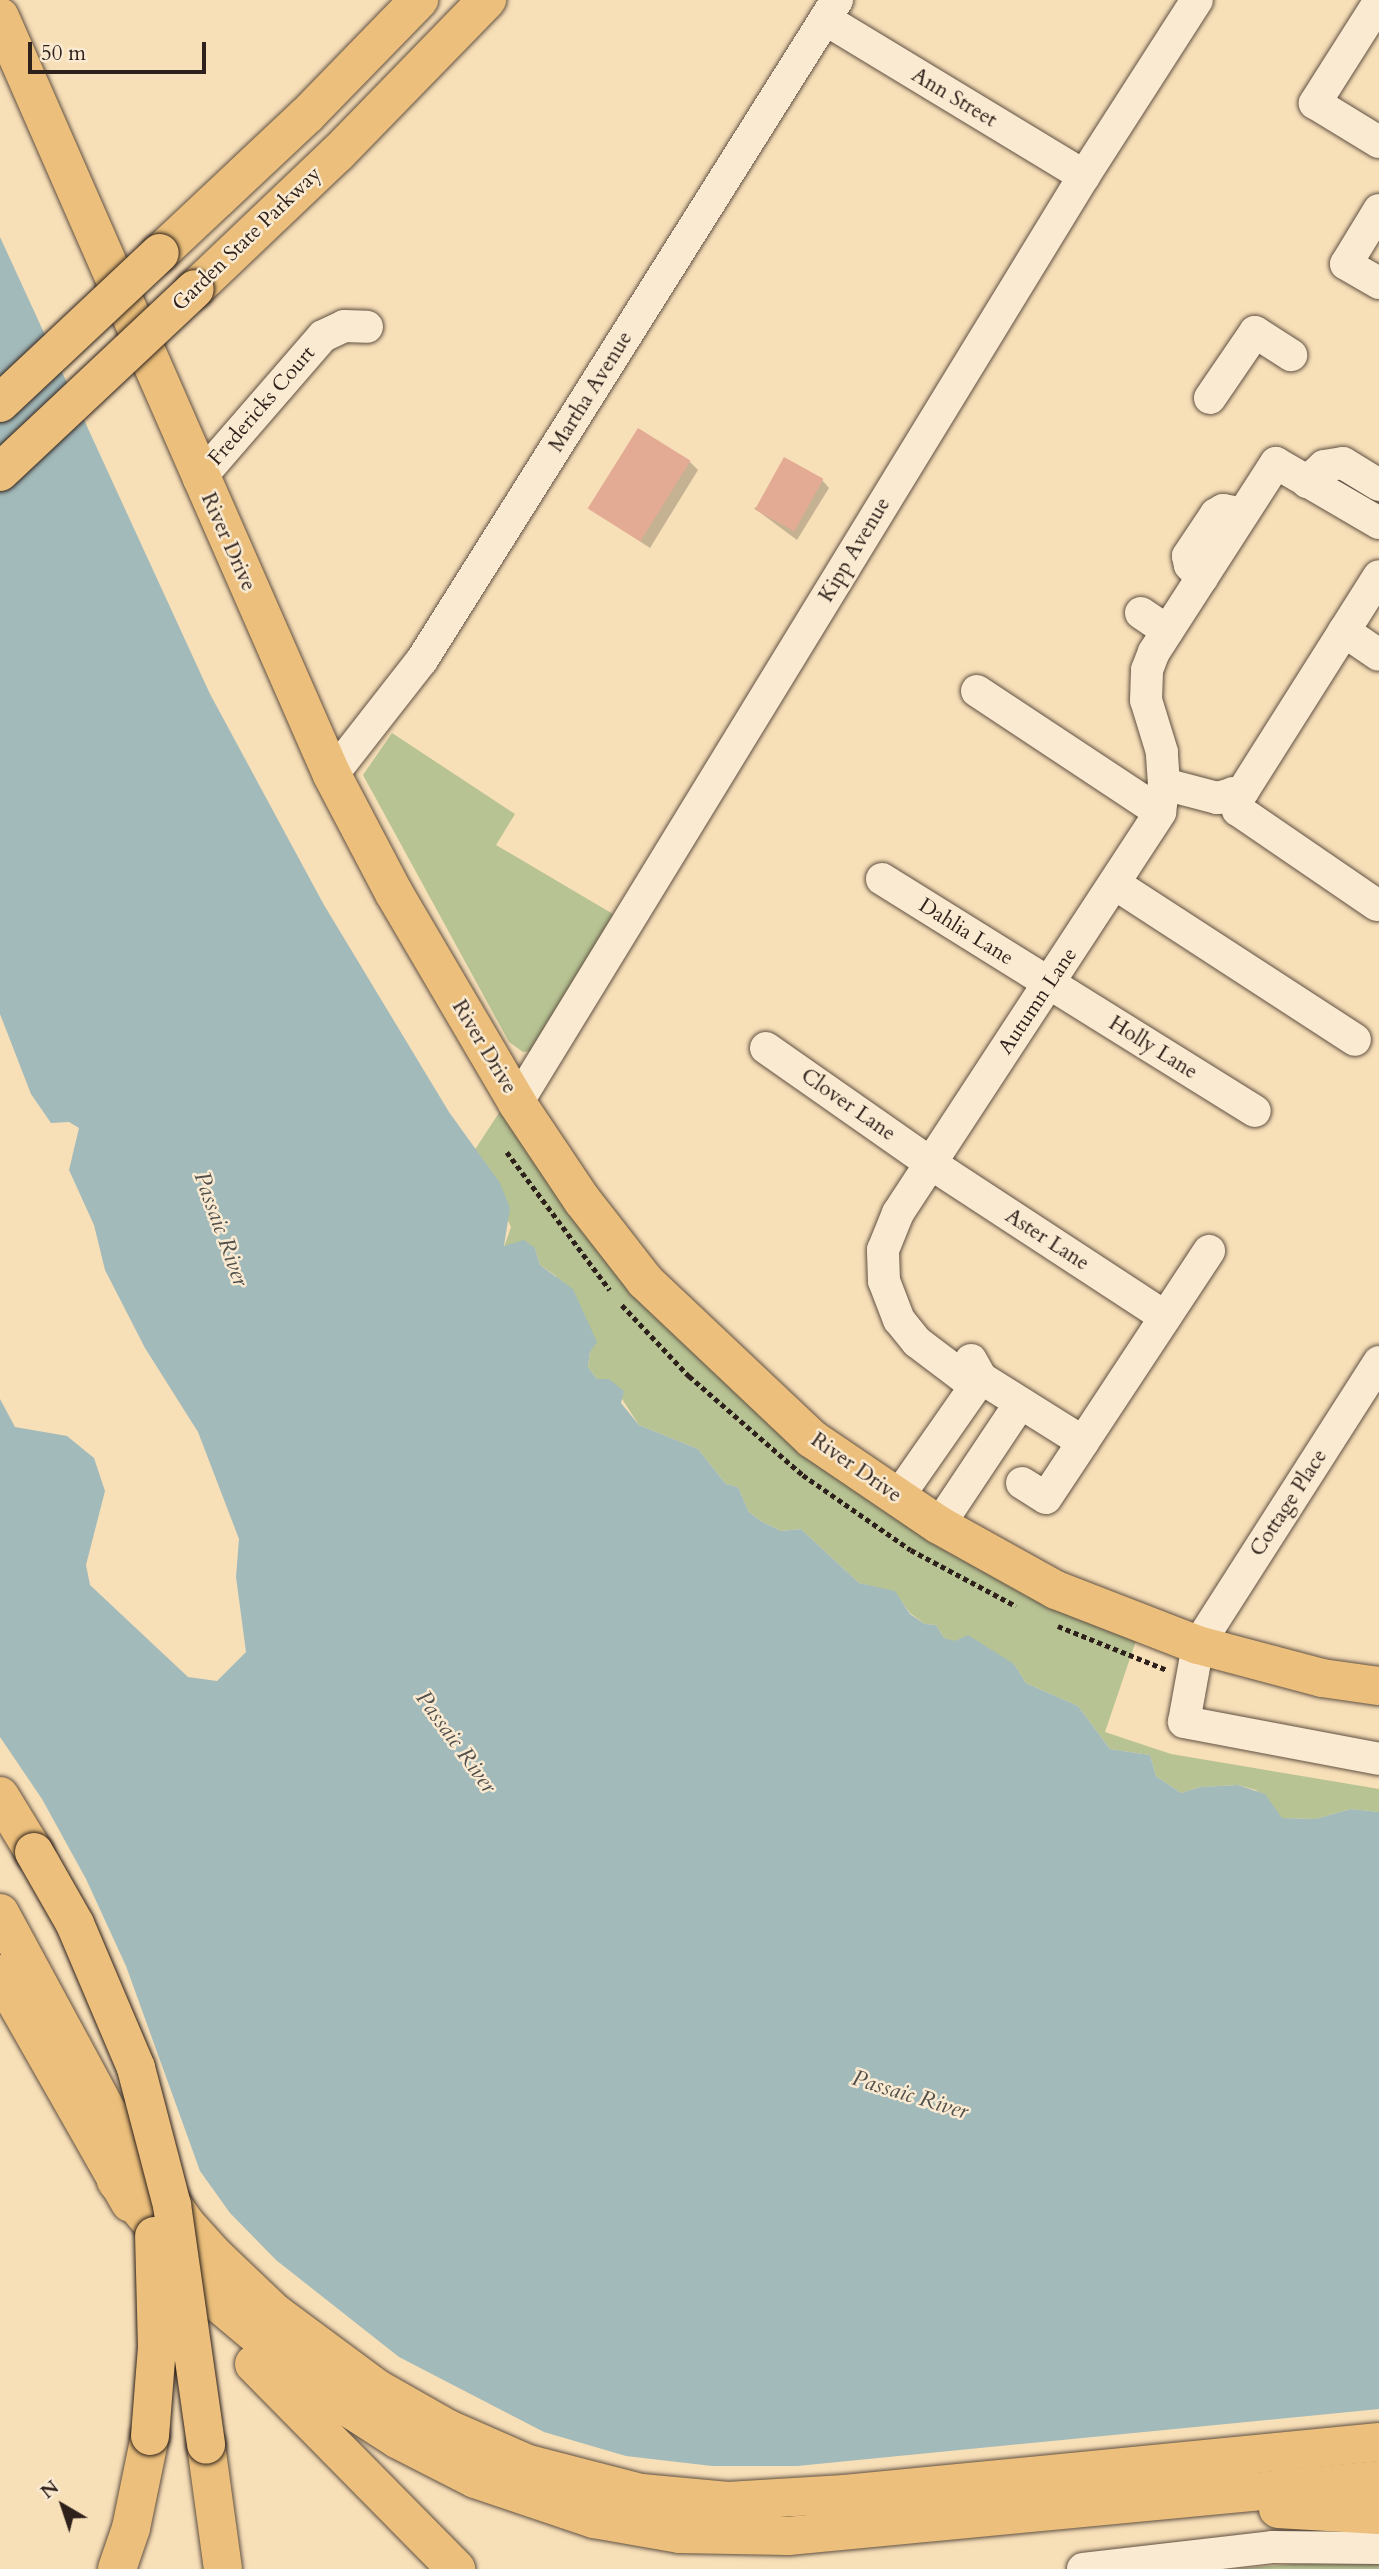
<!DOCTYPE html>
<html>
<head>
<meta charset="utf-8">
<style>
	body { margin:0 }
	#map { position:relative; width:1379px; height:2569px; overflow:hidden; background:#f7dfb8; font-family:Cardo,serif }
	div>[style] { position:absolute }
	.green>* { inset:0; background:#b7c393 }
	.water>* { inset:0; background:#a2baba }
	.shadow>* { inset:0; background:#0003 }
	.building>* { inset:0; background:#e4ab94; transform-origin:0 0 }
	.path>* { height:4.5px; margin-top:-2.25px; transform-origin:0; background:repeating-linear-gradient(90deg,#2e211b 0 5px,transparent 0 8.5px) }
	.roads { filter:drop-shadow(0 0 2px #605042) drop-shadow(0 0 2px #605042) }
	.minor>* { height:32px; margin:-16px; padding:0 16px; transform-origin:16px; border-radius:16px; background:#faead1 }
	.major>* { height:38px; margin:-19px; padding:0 19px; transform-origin:19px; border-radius:19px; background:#ecc07c }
	.highway>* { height:38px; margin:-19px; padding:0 19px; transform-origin:19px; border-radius:19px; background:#ecc07c }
	.bridges { filter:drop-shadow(0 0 2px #2e211b) drop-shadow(0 0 2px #2e211b) }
	.highway-bridge>* { height:38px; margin:-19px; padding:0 19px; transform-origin:19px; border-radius:19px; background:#ecc07c }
	span { translate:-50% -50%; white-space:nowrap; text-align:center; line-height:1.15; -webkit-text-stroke:5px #faead1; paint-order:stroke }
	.street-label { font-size:21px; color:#2e211b }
	.water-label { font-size:23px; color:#514f4b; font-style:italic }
	.north { position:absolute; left:28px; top:2471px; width:70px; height:70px; -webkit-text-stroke:5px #faead1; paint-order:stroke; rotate:321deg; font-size:19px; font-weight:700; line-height:28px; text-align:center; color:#2e211b }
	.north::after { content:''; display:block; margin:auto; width:24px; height:32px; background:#2e211b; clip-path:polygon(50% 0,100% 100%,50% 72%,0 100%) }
	.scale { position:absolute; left:28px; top:42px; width:178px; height:32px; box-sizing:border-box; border:4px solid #2e211b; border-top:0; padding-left:9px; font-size:21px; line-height:24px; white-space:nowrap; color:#2e211b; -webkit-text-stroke:5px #faead1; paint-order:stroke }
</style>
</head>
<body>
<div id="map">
	<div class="green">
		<i style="clip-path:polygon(392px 733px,515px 814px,496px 845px,618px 917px,531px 1051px,523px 1052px,509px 1042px,363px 775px)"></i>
		<i style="clip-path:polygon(512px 1093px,645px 1281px,812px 1439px,1142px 1623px,1105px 1732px,1171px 1754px,1379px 1789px,1379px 1812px,1351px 1809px,1315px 1819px,1282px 1818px,1256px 1790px,1238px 1785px,1200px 1787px,1181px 1793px,1156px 1776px,1150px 1755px,1110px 1749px,1078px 1706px,1026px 1683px,1014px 1664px,944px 1638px,936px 1625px,925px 1624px,910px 1613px,895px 1592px,859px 1583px,801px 1529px,781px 1531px,761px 1521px,749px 1512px,738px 1487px,726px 1484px,698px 1449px,639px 1425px,609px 1379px,597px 1379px,588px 1367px,590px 1352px,556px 1276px,540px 1265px,535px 1248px,504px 1247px,511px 1227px,474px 1151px)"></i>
		<i style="clip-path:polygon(1378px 2557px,1379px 2569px,1234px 2569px)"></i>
	</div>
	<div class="water">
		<i style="clip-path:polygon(0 237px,210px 694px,324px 905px,449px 1112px,500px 1183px,510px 1208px,504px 1246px,524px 1240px,535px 1248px,540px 1265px,573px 1289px,597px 1342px,590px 1352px,588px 1367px,597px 1379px,609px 1379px,624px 1391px,621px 1403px,639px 1425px,698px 1449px,726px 1484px,738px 1487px,749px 1512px,761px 1521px,781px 1531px,801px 1529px,859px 1583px,895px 1591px,910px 1614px,925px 1624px,936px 1625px,944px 1638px,955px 1641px,968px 1635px,1014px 1664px,1026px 1683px,1078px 1706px,1110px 1749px,1150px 1755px,1156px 1776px,1181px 1793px,1200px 1787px,1238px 1785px,1265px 1794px,1282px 1818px,1315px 1819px,1351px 1809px,1379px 1812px,1379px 2409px,797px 2466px,712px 2466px,626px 2456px,544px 2432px,399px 2357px,276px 2260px,230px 2213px,200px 2171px,126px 1966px,86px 1879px,42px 1799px,0 1737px,0 1399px,15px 1427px,67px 1436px,94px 1458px,105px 1491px,86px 1565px,90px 1585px,188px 1677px,217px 1681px,246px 1652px,236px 1577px,239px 1539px,198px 1432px,145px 1348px,105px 1270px,94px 1225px,69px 1170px,79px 1128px,69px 1122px,51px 1123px,31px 1094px,0 1014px)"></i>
	</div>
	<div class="shadow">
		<i style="clip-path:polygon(690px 462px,698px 470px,650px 548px,591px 509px)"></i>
		<i style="clip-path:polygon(822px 480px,829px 488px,797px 540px,754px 508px)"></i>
	</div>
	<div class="building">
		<i style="left:638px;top:428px;width:62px;height:95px;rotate:32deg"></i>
		<i style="left:784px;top:457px;width:45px;height:60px;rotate:29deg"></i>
	</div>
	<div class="path">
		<i style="left:507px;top:1152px;width:172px;rotate:53.3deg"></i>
		<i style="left:622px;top:1305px;width:98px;rotate:46.7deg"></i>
		<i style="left:689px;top:1376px;width:151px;rotate:41deg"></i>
		<i style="left:803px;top:1475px;width:131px;rotate:34.8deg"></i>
		<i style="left:911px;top:1550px;width:119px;rotate:28.1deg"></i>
		<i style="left:1058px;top:1626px;width:118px;rotate:22deg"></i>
	</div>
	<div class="roads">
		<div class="minor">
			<i style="left:1379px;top:2px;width:120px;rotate:122.4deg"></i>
			<i style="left:1315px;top:103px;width:75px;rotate:31.4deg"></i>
			<i style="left:825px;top:19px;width:303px;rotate:31.2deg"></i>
			<i style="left:1379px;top:210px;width:63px;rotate:121.4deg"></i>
			<i style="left:1346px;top:264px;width:38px;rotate:30deg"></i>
			<i style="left:1210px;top:398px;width:80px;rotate:-55.7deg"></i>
			<i style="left:1255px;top:332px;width:43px;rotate:32.6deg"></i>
			<i style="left:199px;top:479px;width:189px;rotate:-49.1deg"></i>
			<i style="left:323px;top:336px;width:23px;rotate:-25deg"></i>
			<i style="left:344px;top:326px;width:23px;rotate:2deg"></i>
			<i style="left:1307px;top:482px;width:23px;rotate:-43deg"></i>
			<i style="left:1324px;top:466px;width:19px;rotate:-9deg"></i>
			<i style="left:1343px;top:463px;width:42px;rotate:31.4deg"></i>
			<i style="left:1202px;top:578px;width:18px;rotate:-133deg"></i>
			<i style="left:1190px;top:565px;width:9px;rotate:-103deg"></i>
			<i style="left:1188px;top:556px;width:50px;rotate:-56.3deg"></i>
			<i style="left:1216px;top:514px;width:8px;rotate:-30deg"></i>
			<i style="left:1223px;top:510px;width:20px;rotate:11deg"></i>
			<i style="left:1141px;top:613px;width:32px;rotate:34deg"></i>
			<i style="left:1344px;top:631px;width:42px;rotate:34.4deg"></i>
			<i style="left:977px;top:691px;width:219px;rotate:33.5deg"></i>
			<i style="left:332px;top:775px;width:146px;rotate:-52deg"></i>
			<i style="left:422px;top:660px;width:780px;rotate:-57.84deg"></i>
			<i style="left:1164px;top:784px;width:55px;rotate:14.8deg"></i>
			<i style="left:1217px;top:798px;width:27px;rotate:-15deg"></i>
			<i style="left:1243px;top:791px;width:254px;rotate:-57.7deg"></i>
			<i style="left:1233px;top:793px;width:18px;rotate:74deg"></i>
			<i style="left:1238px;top:810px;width:168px;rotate:34.4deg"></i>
			<i style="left:882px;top:879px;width:439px;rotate:31.9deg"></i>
			<i style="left:1115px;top:884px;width:286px;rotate:33deg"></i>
			<i style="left:766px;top:1048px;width:200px;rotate:35deg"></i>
			<i style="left:930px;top:1163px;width:281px;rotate:33.2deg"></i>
			<i style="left:517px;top:1103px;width:1087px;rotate:-58.55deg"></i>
			<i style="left:1084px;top:176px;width:209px;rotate:-57.3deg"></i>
			<i style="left:971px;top:1360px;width:21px;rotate:61deg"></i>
			<i style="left:981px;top:1378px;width:120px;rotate:32.1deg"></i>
			<i style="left:1083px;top:1442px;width:229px;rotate:-56.6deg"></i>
			<i style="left:1379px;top:1362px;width:336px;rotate:122.6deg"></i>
			<i style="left:1198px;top:1645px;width:78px;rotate:100.3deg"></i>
			<i style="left:1184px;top:1722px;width:198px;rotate:10.7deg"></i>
			<i style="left:981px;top:1378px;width:19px;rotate:-174deg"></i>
			<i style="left:962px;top:1376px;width:56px;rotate:-142.9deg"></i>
			<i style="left:917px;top:1342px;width:28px;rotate:-129deg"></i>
			<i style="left:899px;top:1320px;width:42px;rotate:-111deg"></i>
			<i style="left:884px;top:1281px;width:31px;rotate:-92deg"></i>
			<i style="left:883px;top:1250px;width:40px;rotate:-68deg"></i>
			<i style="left:898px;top:1213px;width:479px;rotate:-56.8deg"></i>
			<i style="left:1160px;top:812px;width:28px;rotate:-82deg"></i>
			<i style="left:1164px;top:784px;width:32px;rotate:-94deg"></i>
			<i style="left:1162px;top:752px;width:54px;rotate:-107.1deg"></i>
			<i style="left:1146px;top:700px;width:30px;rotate:-88deg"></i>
			<i style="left:1147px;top:670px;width:19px;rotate:-69deg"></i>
			<i style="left:1154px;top:652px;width:225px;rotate:-57.2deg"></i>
			<i style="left:1276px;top:463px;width:119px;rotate:30.2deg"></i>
			<i style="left:1022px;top:1483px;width:28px;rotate:32deg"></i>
			<i style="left:1046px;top:1498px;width:67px;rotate:-56.5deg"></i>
			<i style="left:898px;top:1497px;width:145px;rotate:-55.1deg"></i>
			<i style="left:939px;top:1525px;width:144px;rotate:-56.3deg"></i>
			<i style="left:1083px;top:2569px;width:190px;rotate:-6.6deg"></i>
			<i style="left:1272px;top:2547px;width:107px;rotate:0.5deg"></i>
		</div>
		<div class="major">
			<i style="left:0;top:17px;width:828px;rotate:66.35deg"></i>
			<i style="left:332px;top:775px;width:133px;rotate:62.3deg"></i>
			<i style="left:394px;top:893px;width:243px;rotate:59.6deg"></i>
			<i style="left:517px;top:1103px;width:117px;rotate:56.2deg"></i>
			<i style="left:582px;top:1200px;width:103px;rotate:52.1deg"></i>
			<i style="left:645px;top:1281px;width:230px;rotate:43.4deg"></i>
			<i style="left:812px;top:1439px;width:153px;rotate:34.1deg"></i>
			<i style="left:939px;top:1525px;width:134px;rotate:29.1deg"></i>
			<i style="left:1056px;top:1590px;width:152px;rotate:21.2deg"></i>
			<i style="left:1198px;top:1645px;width:128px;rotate:14.9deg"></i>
			<i style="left:1322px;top:1678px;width:58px;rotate:8deg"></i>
		</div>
		<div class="highway">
			<i style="left:160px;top:253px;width:202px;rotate:-43.2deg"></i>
			<i style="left:307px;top:115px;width:161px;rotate:-45.8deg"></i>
			<i style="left:195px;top:289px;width:197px;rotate:-43.6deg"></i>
			<i style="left:338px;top:153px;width:214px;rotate:-45.8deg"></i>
			<i style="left:0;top:1796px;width:66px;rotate:58.7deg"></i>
			<i style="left:0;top:1913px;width:225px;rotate:61.6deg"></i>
			<i style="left:107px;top:2111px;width:138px;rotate:55deg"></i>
			<i style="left:186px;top:2224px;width:42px;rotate:47.9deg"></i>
			<i style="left:214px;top:2255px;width:84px;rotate:43.6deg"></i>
			<i style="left:275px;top:2313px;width:126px;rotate:36.6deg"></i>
			<i style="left:376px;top:2388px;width:83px;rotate:29.7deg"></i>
			<i style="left:448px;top:2429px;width:87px;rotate:23.6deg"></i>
			<i style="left:528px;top:2464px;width:117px;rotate:14.4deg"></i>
			<i style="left:641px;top:2493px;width:87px;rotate:5.3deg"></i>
			<i style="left:728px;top:2501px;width:117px;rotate:-3.4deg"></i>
			<i style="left:845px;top:2494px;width:537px;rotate:-5.56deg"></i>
			<i style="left:0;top:1974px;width:263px;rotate:60.4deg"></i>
			<i style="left:116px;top:2181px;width:164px;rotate:49.7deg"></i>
			<i style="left:222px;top:2306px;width:133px;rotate:40.1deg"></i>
			<i style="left:324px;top:2392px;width:87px;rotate:32.8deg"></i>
			<i style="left:397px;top:2439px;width:88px;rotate:27.1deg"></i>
			<i style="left:475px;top:2479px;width:126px;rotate:18.6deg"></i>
			<i style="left:594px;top:2519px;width:87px;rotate:9.9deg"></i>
			<i style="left:680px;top:2534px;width:108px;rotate:1.1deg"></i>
			<i style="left:788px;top:2536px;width:594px;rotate:-5.41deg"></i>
			<i style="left:254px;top:2364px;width:288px;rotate:45.4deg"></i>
			<i style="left:206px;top:2445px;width:125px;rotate:82.2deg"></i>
			<i style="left:1278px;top:2509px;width:101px;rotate:3.4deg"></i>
			<i style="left:117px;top:2569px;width:43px;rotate:-71.1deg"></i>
			<i style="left:131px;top:2528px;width:94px;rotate:-78.3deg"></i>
		</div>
	</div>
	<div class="bridges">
		<div class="highway-bridge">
			<i style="left:0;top:403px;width:219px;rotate:-43.2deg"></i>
			<i style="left:0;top:472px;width:267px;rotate:-43.2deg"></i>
			<i style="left:34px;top:1852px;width:83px;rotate:60.3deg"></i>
			<i style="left:75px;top:1924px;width:156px;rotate:67deg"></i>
			<i style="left:136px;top:2068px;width:142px;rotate:75.3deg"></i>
			<i style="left:172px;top:2205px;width:242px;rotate:81.9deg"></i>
			<i style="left:150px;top:2436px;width:88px;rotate:-85.5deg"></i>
			<i style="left:157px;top:2348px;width:112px;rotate:-91.5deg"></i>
		</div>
	</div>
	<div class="street-label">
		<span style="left:954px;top:98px;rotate:31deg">Ann Street</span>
		<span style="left:247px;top:239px;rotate:-44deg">Garden State Parkway</span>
		<span style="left:591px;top:392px;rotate:-58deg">Martha Avenue</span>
		<span style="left:262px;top:406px;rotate:-49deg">Fredericks Court</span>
		<span style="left:228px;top:542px;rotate:66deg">River Drive</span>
		<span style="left:855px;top:550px;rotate:-59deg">Kipp Avenue</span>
		<span style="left:966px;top:932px;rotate:32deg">Dahlia Lane</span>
		<span style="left:1038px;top:1001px;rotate:-56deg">Autumn Lane</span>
		<span style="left:484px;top:1047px;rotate:59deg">River Drive</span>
		<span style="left:1153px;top:1048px;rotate:32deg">Holly Lane</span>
		<span style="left:848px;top:1105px;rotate:35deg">Clover Lane</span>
		<span style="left:1047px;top:1240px;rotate:33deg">Aster Lane</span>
		<span style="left:856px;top:1468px;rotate:35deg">River Drive</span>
		<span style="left:1289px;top:1503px;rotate:-57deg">Cottage Place</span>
	</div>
	<div class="water-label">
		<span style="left:221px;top:1229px;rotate:70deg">Passaic River</span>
		<span style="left:456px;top:1742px;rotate:54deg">Passaic River</span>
		<span style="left:910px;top:2095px;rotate:17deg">Passaic River</span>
	</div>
	<div class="north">N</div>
	<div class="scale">50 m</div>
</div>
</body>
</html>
